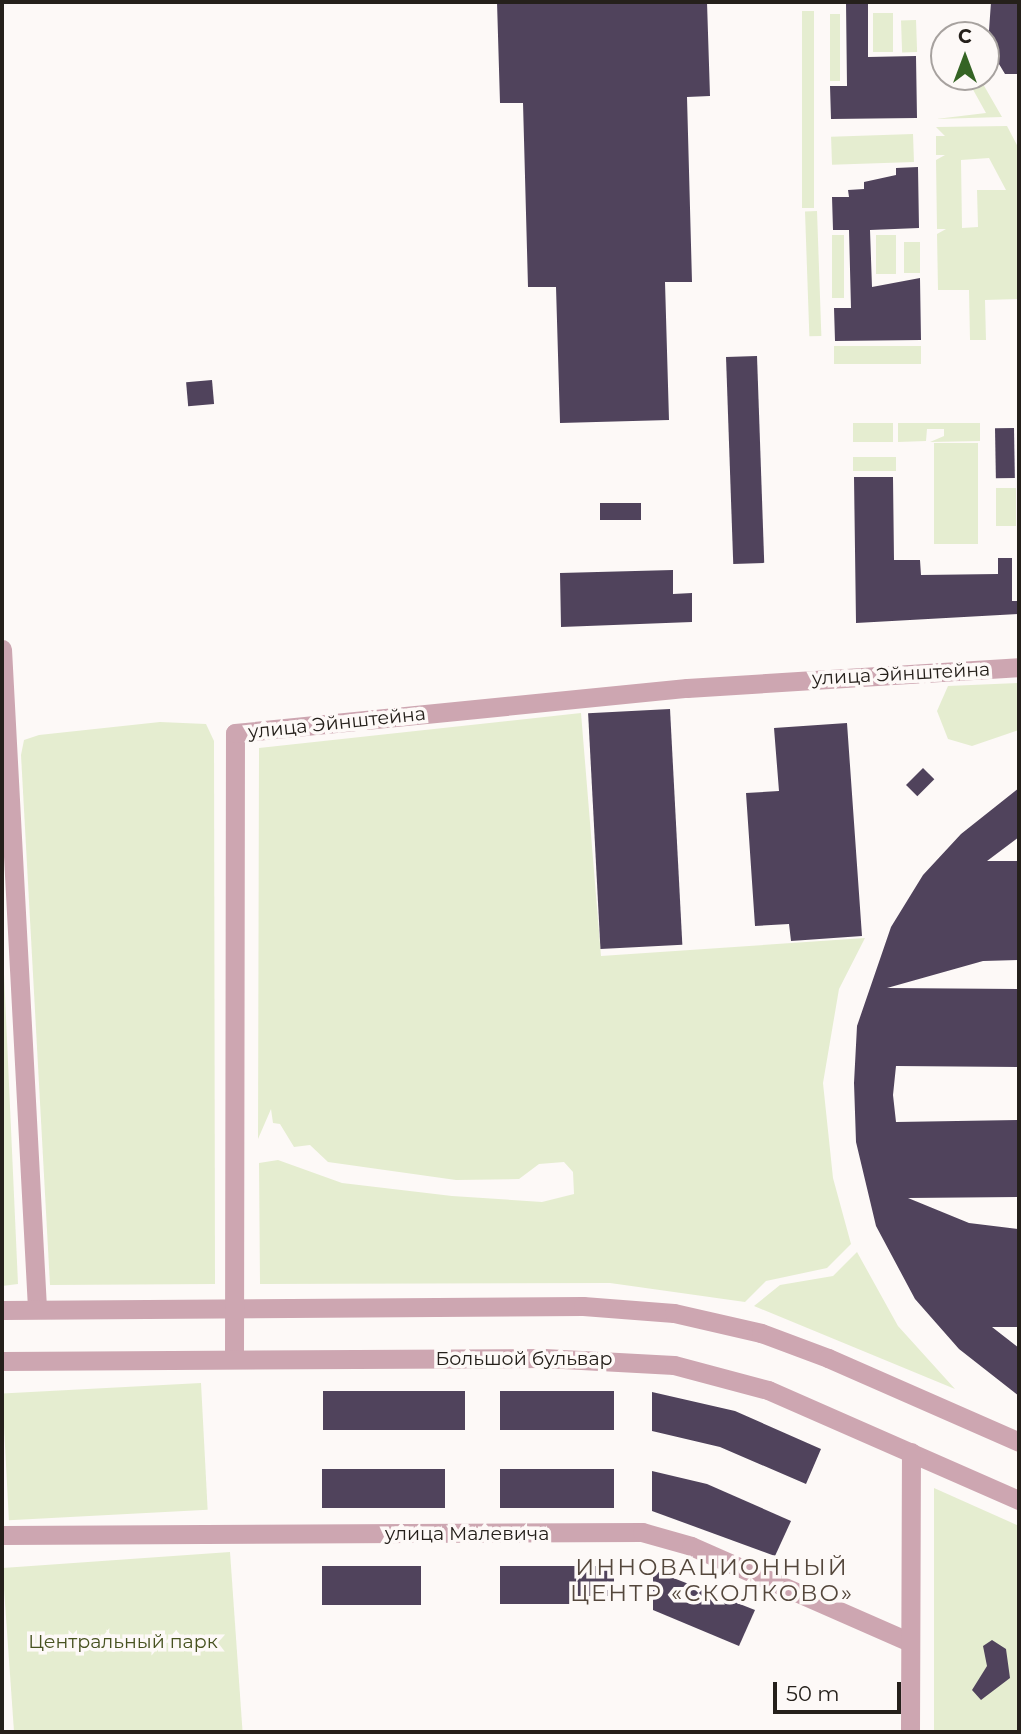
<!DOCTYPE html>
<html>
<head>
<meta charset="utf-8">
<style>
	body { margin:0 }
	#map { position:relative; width:1021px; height:1734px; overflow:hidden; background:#fdf9f7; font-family:Montserrat,sans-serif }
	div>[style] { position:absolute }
	.green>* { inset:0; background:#e5edd0; transform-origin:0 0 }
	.building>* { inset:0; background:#50435c; transform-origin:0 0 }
	.street>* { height:19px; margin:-9.5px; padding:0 9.5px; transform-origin:9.5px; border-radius:9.5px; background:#cda6b1 }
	span { translate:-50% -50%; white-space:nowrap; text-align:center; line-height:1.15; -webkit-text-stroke:7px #fdf9f7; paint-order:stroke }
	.street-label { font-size:19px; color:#25201b }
	.park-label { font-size:19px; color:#475220 }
	.quarter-label { font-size:23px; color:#54473c; letter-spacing:2px }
	.frame { position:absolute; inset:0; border:4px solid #25201b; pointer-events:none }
	.north { position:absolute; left:930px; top:21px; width:70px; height:70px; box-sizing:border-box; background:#fdf9f7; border:2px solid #a7a29f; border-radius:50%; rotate:0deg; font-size:19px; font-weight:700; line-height:28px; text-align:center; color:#25201b }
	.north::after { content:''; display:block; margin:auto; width:24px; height:32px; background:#356424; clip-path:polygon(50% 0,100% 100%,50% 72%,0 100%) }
	.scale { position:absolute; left:773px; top:1682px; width:128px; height:32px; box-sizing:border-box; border:4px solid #25201b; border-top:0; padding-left:9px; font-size:21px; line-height:24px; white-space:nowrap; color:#25201b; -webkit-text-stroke:5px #fdf9f7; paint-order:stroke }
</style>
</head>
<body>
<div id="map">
	<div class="green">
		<i style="left:802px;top:11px;width:12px;height:197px"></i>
		<i style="left:873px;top:13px;width:20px;height:39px"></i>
		<i style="left:830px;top:14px;width:10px;height:67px"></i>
		<i style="left:916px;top:20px;width:32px;height:15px;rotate:88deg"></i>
		<i style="clip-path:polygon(966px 77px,979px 77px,1002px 117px,936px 119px,986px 113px)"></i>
		<i style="clip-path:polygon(evenodd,1007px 126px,1019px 149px,1019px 299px,985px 300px,986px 340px,970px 340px,969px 290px,938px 290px,937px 234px,946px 229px,937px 229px,936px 160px,945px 155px,936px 155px,936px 136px,945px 136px,936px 127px,1007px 126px,989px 158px,1006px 190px,977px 190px,978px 227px,962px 228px,961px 160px,989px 158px)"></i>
		<i style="left:913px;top:134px;width:28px;height:82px;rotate:88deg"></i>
		<i style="left:817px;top:211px;width:125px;height:12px;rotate:88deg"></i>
		<i style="left:832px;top:235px;width:12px;height:63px"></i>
		<i style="left:876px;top:235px;width:20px;height:39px"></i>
		<i style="left:904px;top:242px;width:16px;height:31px"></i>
		<i style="left:921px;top:346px;width:18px;height:87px;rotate:90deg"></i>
		<i style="left:893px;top:423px;width:19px;height:40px;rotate:90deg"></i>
		<i style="clip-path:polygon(898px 423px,980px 423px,980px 441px,930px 442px,944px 436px,944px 429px,927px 429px,926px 441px,898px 442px)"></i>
		<i style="left:934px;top:443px;width:44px;height:101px"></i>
		<i style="left:896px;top:457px;width:14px;height:43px;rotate:90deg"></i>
		<i style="left:1016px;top:488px;width:38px;height:20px;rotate:90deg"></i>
		<i style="clip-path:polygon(1019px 683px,1019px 730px,972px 746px,948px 739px,937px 711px,948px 686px)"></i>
		<i style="clip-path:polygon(581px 713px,601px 956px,865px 938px,839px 989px,823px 1083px,833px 1178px,851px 1244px,827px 1268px,766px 1281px,745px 1302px,610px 1283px,260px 1284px,259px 1163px,278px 1160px,342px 1183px,452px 1196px,542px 1202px,574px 1194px,573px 1172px,564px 1162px,539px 1164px,519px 1179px,456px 1180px,328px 1162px,310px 1145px,294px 1147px,280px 1124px,273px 1123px,271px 1109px,258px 1139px,259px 748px)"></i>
		<i style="clip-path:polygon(160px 722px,206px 724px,214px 741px,215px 1284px,50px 1285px,21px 755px,24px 740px,39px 735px)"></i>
		<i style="clip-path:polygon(2px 929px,18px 1284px,2px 1286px)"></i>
		<i style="clip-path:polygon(857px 1252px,898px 1326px,955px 1389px,754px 1306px,780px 1285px,833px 1276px)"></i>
		<i style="left:201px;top:1383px;width:127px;height:199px;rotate:87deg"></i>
		<i style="clip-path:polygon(934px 1488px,1019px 1526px,1019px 1732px,934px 1732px)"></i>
		<i style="left:230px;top:1552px;width:180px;height:228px;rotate:86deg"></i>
	</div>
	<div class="building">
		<i style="clip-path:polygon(497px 2px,707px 2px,710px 96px,687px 97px,692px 282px,665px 282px,669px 420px,560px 423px,556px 287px,528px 287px,523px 103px,500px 103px)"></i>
		<i style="clip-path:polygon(846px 2px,868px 2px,868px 57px,916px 56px,917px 118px,831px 119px,830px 86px,847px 86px)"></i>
		<i style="clip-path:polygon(991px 2px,1019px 2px,1019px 74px,1005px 74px,996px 59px,987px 59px)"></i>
		<i style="clip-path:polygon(918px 167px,919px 228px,870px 230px,872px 287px,920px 278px,921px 340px,835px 341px,834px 308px,851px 308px,849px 230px,833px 230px,832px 197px,849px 197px,848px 190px,864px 189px,864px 182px,896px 175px,896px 168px)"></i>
		<i style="left:757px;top:356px;width:207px;height:31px;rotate:88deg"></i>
		<i style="left:212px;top:380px;width:24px;height:26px;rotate:85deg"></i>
		<i style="left:1014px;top:428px;width:50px;height:19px;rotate:89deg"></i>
		<i style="clip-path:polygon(854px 477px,893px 477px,894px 560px,920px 560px,921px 575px,998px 574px,998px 558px,1012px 558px,1012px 601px,1019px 601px,1019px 614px,856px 623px)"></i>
		<i style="left:641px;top:503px;width:17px;height:41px;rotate:90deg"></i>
		<i style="clip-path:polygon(673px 570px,673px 594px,692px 593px,692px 622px,561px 627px,560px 573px)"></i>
		<i style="left:670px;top:709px;width:236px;height:82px;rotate:87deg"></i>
		<i style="clip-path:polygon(847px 723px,862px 936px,791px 941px,789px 924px,755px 926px,746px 793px,779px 791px,774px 728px)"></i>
		<i style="left:923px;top:768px;width:16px;height:24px;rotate:45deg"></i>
		<i style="clip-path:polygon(1019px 788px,1019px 837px,987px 861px,1019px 861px,1019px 960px,983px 961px,887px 988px,1019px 989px,1019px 1067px,896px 1066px,893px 1095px,896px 1122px,1019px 1120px,1019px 1197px,908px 1198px,969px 1223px,1019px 1229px,1019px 1327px,992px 1327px,1019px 1348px,1019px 1396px,959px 1349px,915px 1299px,876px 1226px,856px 1142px,854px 1083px,857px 1026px,891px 927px,923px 875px,961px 834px)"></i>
		<i style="left:323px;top:1391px;width:142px;height:39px"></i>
		<i style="left:500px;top:1391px;width:114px;height:39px"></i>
		<i style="clip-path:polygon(652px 1392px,735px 1411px,821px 1449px,806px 1484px,720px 1447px,652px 1431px)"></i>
		<i style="left:322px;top:1469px;width:123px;height:39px"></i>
		<i style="left:500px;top:1469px;width:114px;height:39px"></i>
		<i style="clip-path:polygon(652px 1471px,707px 1484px,791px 1521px,775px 1556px,652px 1511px)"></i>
		<i style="left:322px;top:1566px;width:99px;height:39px"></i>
		<i style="left:500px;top:1566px;width:114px;height:38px"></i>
		<i style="clip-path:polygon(653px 1570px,755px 1610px,739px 1646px,653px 1610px)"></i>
		<i style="clip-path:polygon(992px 1640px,1006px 1649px,1010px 1678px,981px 1700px,972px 1690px,987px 1666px,983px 1646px)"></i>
	</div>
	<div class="street">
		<i style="left:2px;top:649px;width:659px;rotate:86.96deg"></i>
		<i style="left:2px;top:1310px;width:581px;rotate:-0.39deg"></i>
		<i style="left:583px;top:1306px;width:91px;rotate:4.4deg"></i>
		<i style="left:674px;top:1313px;width:89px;rotate:12.9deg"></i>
		<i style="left:761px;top:1333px;width:72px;rotate:20.5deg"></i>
		<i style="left:828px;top:1358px;width:209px;rotate:23.7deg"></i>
		<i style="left:234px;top:1358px;width:625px;rotate:-89.91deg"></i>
		<i style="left:235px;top:733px;width:454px;rotate:-5.7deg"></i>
		<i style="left:687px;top:688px;width:333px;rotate:-3.6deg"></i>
		<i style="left:2px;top:1361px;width:542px;rotate:-0.32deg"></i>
		<i style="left:544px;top:1358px;width:130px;rotate:3.1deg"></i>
		<i style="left:674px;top:1365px;width:97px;rotate:14.9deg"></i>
		<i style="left:768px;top:1390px;width:274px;rotate:23.7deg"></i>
		<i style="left:2px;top:1535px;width:640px;rotate:-0.27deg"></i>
		<i style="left:642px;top:1532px;width:51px;rotate:15.9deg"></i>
		<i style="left:691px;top:1546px;width:239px;rotate:23.7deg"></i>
		<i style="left:910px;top:1732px;width:280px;rotate:-89.8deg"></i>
	</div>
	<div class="street-label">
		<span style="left:901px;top:674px;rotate:-3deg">улица Эйнштейна</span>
		<span style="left:337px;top:723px;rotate:-6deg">улица Эйнштейна</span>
		<span style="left:524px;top:1359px">Большой бульвар</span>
		<span style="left:467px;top:1534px">улица Малевича</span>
	</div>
	<div class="park-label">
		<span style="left:123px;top:1642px">Центральный парк</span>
	</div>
	<div class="quarter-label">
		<span style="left:712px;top:1580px">ИННОВАЦИОННЫЙ<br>ЦЕНТР «СКОЛКОВО»</span>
	</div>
	<div class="frame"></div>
	<div class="north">С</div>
	<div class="scale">50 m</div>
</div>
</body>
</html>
